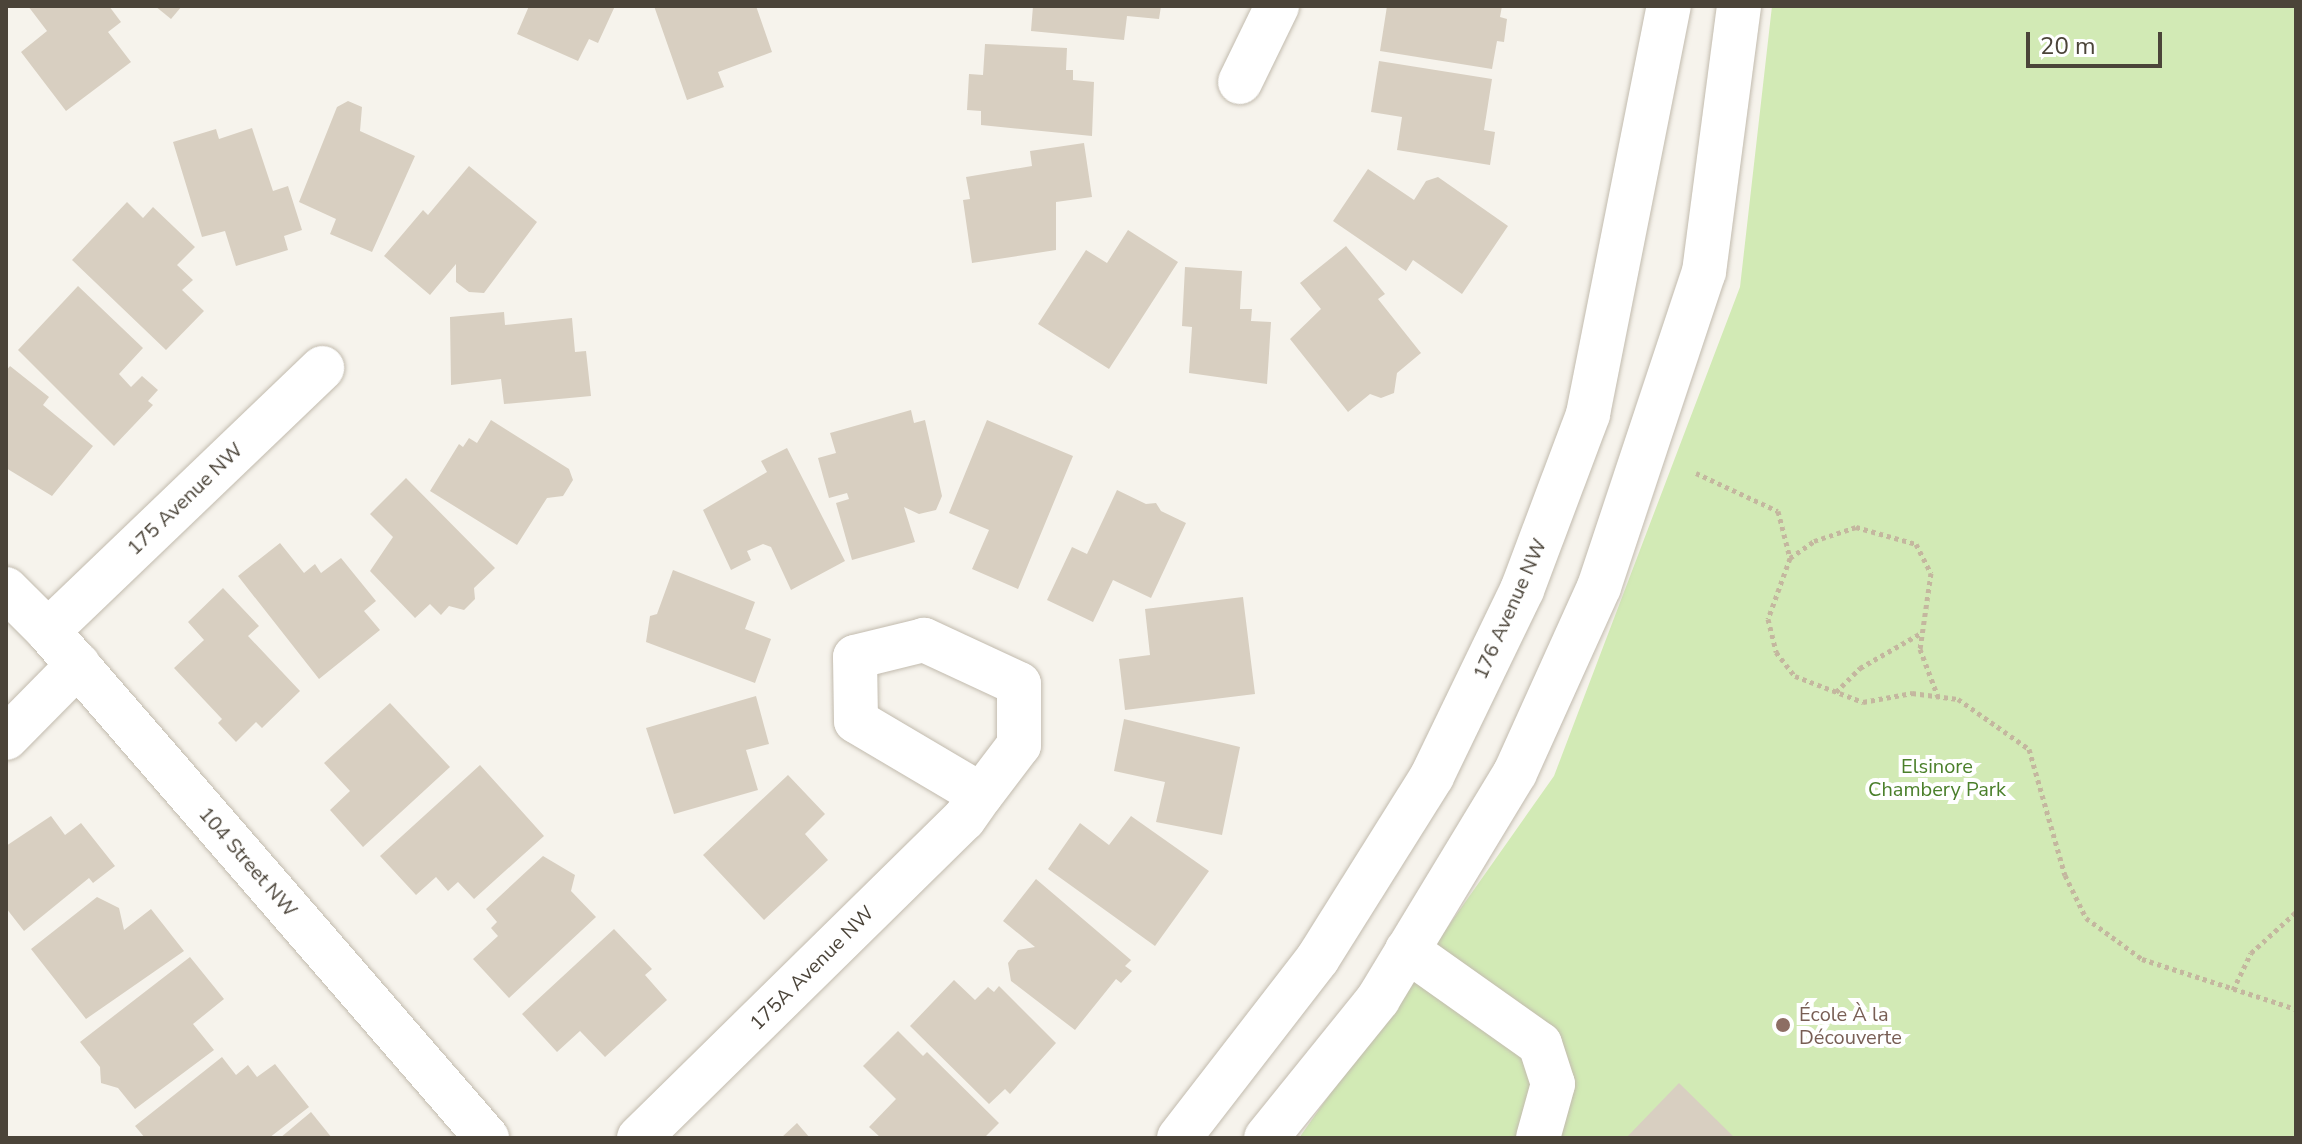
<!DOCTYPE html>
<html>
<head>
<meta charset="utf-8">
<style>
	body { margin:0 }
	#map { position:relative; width:2302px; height:1144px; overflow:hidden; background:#f6f3ec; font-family:"Nunito Sans",sans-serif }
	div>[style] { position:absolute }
	.green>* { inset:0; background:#d2eab5 }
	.building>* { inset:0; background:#d8cfc1 }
	.path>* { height:5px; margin-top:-2.5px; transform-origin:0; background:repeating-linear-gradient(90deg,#c4b79f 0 4px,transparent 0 8px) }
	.roads { filter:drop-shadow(0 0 2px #c2bbae) drop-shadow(0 0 2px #c2bbae) }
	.minor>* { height:44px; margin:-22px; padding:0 22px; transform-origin:22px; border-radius:22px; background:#fff }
	.dots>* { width:22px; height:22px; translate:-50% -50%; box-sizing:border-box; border:4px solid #fff; border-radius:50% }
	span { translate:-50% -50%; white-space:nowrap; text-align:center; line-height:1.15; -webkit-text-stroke:8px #fff; paint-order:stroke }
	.street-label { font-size:20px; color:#4b4439 }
	.park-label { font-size:20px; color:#4a7f2a }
	.education-label { font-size:20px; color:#785e54 }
	.left { translate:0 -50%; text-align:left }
	.frame { position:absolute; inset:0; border:8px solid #4b4439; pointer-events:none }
	.scale { position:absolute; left:2026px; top:32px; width:136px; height:36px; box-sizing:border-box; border:4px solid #4b4439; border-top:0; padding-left:10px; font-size:24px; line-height:28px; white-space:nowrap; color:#4b4439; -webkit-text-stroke:6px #fff; paint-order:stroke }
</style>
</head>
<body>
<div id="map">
	<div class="green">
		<i style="clip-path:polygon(1772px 6px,2296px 6px,2296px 1138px,1299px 1138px,1554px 776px,1740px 287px)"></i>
	</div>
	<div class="building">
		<i style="clip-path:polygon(28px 6px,109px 6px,121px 22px,108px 32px,131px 62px,66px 111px,21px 52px,47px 31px)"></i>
		<i style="clip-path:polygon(155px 6px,182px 6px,171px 19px)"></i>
		<i style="clip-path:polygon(529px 6px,615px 6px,598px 43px,589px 39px,578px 61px,517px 34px)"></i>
		<i style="clip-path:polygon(654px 6px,756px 6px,772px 52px,718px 72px,724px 87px,687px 100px)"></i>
		<i style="clip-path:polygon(1033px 6px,1161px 6px,1159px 19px,1127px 16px,1124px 40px,1031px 31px)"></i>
		<i style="clip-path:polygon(1387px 6px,1502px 6px,1500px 17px,1507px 19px,1504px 42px,1497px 41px,1492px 69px,1380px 51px)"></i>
		<i style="clip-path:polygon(985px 44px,1067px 48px,1066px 70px,1073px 70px,1073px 80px,1094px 82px,1092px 136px,981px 125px,981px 111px,967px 110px,969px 74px,983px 75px)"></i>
		<i style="clip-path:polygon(1379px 61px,1492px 79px,1484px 130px,1495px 132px,1490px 165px,1397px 150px,1402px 117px,1371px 112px)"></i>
		<i style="clip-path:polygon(348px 101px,362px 107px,360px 131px,415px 156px,372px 252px,330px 234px,336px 219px,299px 202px,337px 107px)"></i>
		<i style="clip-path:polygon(252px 128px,273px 191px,288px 186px,302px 230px,284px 236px,288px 250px,236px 266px,225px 231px,202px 237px,173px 142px,216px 129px,219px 139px)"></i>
		<i style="clip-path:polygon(1084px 143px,1092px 197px,1056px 202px,1056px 250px,972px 263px,963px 200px,970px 199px,966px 177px,1032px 166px,1030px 151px)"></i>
		<i style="clip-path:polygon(469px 166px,537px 222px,484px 293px,469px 292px,456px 282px,456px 264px,430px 295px,384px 256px,423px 210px,428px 215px)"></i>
		<i style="clip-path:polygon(1368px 169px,1414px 200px,1426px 181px,1438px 177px,1508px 226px,1462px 294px,1413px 260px,1406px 271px,1333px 221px)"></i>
		<i style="clip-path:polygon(127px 202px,143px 218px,153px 207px,195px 247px,177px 265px,193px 280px,182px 290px,204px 311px,166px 350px,72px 260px)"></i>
		<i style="clip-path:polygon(1128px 230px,1178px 262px,1109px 369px,1038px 324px,1086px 250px,1107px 263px)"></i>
		<i style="clip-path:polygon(1346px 246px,1385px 294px,1378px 299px,1421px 353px,1397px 373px,1394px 393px,1381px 398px,1370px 394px,1348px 412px,1290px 339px,1321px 309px,1300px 283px)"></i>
		<i style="clip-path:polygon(1185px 267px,1242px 271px,1240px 309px,1252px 309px,1251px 321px,1271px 322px,1267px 384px,1189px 373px,1192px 327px,1182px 326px)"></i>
		<i style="clip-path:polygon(78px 286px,143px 348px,119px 374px,131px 387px,142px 376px,158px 390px,148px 401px,153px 405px,114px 446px,18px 350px)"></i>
		<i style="clip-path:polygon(504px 312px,505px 325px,572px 318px,575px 352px,586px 351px,591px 396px,504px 404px,501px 379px,451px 385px,450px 317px)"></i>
		<i style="clip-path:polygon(10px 366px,49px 397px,43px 405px,93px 446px,52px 496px,6px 468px,6px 371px)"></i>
		<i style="clip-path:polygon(911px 410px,914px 423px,925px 420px,942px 496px,936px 510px,919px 514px,904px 507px,915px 542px,852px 560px,836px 503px,849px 499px,847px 493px,829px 498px,818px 458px,836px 453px,830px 433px)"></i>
		<i style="clip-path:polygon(491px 420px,569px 469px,573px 480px,563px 496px,547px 498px,517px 545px,430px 491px,459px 444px,463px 447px,469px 438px,477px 443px)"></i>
		<i style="clip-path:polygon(987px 420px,1073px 456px,1018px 589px,972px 569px,989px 530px,949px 513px)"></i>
		<i style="clip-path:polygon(787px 448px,845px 561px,791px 590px,771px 547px,763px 544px,747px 551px,751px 560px,731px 570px,703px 510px,767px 472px,761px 461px)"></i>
		<i style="clip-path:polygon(406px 478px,495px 568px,474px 588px,475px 599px,464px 610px,449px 606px,441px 615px,430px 604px,415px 618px,370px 571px,393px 537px,370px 514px)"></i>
		<i style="clip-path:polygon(1117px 490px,1146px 504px,1156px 503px,1161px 511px,1186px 523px,1151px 598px,1113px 580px,1093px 622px,1047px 600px,1072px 547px,1087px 554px)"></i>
		<i style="clip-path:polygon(280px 543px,304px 573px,315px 564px,321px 573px,341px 558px,376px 601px,364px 611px,380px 630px,319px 679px,238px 576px)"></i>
		<i style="clip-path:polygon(673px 570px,755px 602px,745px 629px,771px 639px,755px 683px,646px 642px,650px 616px,657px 614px)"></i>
		<i style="clip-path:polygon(223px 588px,259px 626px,248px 636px,300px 691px,262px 728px,256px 722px,236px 742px,218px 723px,222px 719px,174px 668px,204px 640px,188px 622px)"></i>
		<i style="clip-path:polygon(1243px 597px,1255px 694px,1125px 710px,1119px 659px,1150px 655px,1145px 609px)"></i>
		<i style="clip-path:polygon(756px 696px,769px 744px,746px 750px,758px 790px,674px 814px,646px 728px)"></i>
		<i style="clip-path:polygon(390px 703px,450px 767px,363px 847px,330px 810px,350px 791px,324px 763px)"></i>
		<i style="clip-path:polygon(1124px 719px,1240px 747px,1222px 835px,1156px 822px,1165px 782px,1114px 771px)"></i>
		<i style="clip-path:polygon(480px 765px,544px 836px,474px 899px,458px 882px,448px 891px,436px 877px,416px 895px,380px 856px)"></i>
		<i style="clip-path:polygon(788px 775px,825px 814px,805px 834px,828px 860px,764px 920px,703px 855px)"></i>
		<i style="clip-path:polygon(51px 816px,65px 835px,81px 823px,115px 866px,93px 883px,89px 878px,24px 931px,6px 908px,6px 846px)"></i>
		<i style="clip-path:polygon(1131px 816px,1209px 871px,1155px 946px,1048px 869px,1080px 823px,1109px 845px)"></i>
		<i style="clip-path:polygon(543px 856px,575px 875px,571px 891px,596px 917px,509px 998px,473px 959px,498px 936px,491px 928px,497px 922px,486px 909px)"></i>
		<i style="clip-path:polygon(1036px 879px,1131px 960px,1125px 966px,1132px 971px,1121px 983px,1116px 979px,1075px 1030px,1011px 981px,1008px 963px,1018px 950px,1035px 947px,1003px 921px)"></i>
		<i style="clip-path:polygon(97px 897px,119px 908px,124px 930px,151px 909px,184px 951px,86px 1019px,31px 949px)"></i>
		<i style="clip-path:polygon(614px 929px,652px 969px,645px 975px,667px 1000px,605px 1057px,580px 1031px,557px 1052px,522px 1014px)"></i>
		<i style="clip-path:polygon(190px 957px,224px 999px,193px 1024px,214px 1050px,135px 1109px,118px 1088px,101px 1083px,100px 1067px,80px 1042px)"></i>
		<i style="clip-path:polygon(954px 980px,975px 1000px,988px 987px,994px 992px,999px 986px,1056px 1043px,1010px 1094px,1005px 1089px,989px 1104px,910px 1026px)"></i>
		<i style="clip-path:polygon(898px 1031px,923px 1056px,927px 1052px,999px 1123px,984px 1138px,881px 1138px,869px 1127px,896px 1099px,863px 1066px)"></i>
		<i style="clip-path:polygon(222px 1057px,236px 1075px,248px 1065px,257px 1077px,275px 1064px,309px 1107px,269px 1138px,145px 1138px,135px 1126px)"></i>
		<i style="clip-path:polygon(1679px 1083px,1735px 1138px,1626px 1138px)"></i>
		<i style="clip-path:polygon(311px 1112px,332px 1138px,280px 1138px)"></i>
		<i style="clip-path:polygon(797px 1123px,810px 1138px,781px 1138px)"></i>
	</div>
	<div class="path">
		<i style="left:1696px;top:473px;width:90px;rotate:24.9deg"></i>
		<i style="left:1778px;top:511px;width:49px;rotate:75.7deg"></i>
		<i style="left:1790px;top:558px;width:65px;rotate:109.8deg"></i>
		<i style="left:1768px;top:619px;width:34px;rotate:76deg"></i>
		<i style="left:1776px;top:652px;width:31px;rotate:52deg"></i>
		<i style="left:1795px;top:676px;width:73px;rotate:20.9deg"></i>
		<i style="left:1863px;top:702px;width:50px;rotate:-10.4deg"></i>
		<i style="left:1912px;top:693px;width:46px;rotate:7.4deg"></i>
		<i style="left:1958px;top:699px;width:87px;rotate:35.2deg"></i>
		<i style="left:2029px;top:749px;width:131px;rotate:74.1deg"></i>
		<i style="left:2065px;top:875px;width:48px;rotate:64deg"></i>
		<i style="left:2086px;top:918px;width:69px;rotate:36.2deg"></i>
		<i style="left:2142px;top:959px;width:162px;rotate:18deg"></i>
		<i style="left:1790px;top:558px;width:29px;rotate:-35deg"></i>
		<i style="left:1814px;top:541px;width:44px;rotate:-18.4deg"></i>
		<i style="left:1856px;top:527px;width:62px;rotate:15.8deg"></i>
		<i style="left:1916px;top:544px;width:33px;rotate:63deg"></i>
		<i style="left:1931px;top:573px;width:77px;rotate:98.2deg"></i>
		<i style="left:1920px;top:649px;width:51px;rotate:69.4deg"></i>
		<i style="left:1836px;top:692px;width:34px;rotate:-45deg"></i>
		<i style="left:1860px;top:668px;width:70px;rotate:-29.8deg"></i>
		<i style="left:2233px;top:990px;width:41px;rotate:-64.1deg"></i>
		<i style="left:2251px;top:953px;width:61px;rotate:-42.3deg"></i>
	</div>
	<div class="roads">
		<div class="minor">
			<i style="left:1240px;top:82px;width:85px;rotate:-64deg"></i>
			<i style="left:6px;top:589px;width:59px;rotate:45deg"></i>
			<i style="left:48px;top:631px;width:671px;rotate:49.11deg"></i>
			<i style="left:48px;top:631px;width:380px;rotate:-43.8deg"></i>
			<i style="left:6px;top:738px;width:103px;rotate:-45.4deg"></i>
			<i style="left:1407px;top:950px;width:163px;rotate:35.3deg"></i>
			<i style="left:1540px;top:1044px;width:42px;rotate:72deg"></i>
			<i style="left:1553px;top:1084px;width:56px;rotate:105.5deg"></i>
			<i style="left:639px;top:1138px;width:455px;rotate:-44.5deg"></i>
			<i style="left:964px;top:819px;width:29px;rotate:-55deg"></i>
			<i style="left:981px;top:795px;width:63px;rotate:-52.8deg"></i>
			<i style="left:1019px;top:745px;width:61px;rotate:-90deg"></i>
			<i style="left:1019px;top:684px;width:105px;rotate:-155.1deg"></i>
			<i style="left:924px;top:640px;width:71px;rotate:166.2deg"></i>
			<i style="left:855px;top:657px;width:64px;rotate:89.1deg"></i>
			<i style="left:856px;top:721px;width:145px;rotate:30.6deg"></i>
			<i style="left:1179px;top:1138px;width:227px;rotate:-52.3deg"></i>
			<i style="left:1318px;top:958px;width:215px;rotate:-57.9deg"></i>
			<i style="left:1432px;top:776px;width:207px;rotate:-64.2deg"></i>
			<i style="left:1522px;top:590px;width:188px;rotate:-69.4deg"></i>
			<i style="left:1588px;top:414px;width:416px;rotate:-78.8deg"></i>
			<i style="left:1266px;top:1138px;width:179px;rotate:-51.1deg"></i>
			<i style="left:1378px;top:999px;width:264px;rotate:-58.8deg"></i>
			<i style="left:1515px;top:773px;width:204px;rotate:-65.7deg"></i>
			<i style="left:1599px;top:587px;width:332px;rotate:-71.6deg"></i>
			<i style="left:1704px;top:272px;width:268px;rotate:-82.5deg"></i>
		</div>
	</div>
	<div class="dots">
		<i style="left:1783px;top:1025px;background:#8d6e63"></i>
	</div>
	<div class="street-label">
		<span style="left:185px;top:499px;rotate:-44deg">175 Avenue NW</span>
		<span style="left:1510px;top:609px;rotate:-66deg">176 Avenue NW</span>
		<span style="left:248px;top:862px;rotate:49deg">104 Street NW</span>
		<span style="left:812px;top:968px;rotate:-45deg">175A Avenue NW</span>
	</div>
	<div class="park-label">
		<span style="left:1937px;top:778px">Elsinore<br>Chambery Park</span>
	</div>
	<div class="education-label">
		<span class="left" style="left:1799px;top:1026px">École À la<br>Découverte</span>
	</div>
	<div class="frame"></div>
	<div class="scale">20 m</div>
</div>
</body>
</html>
